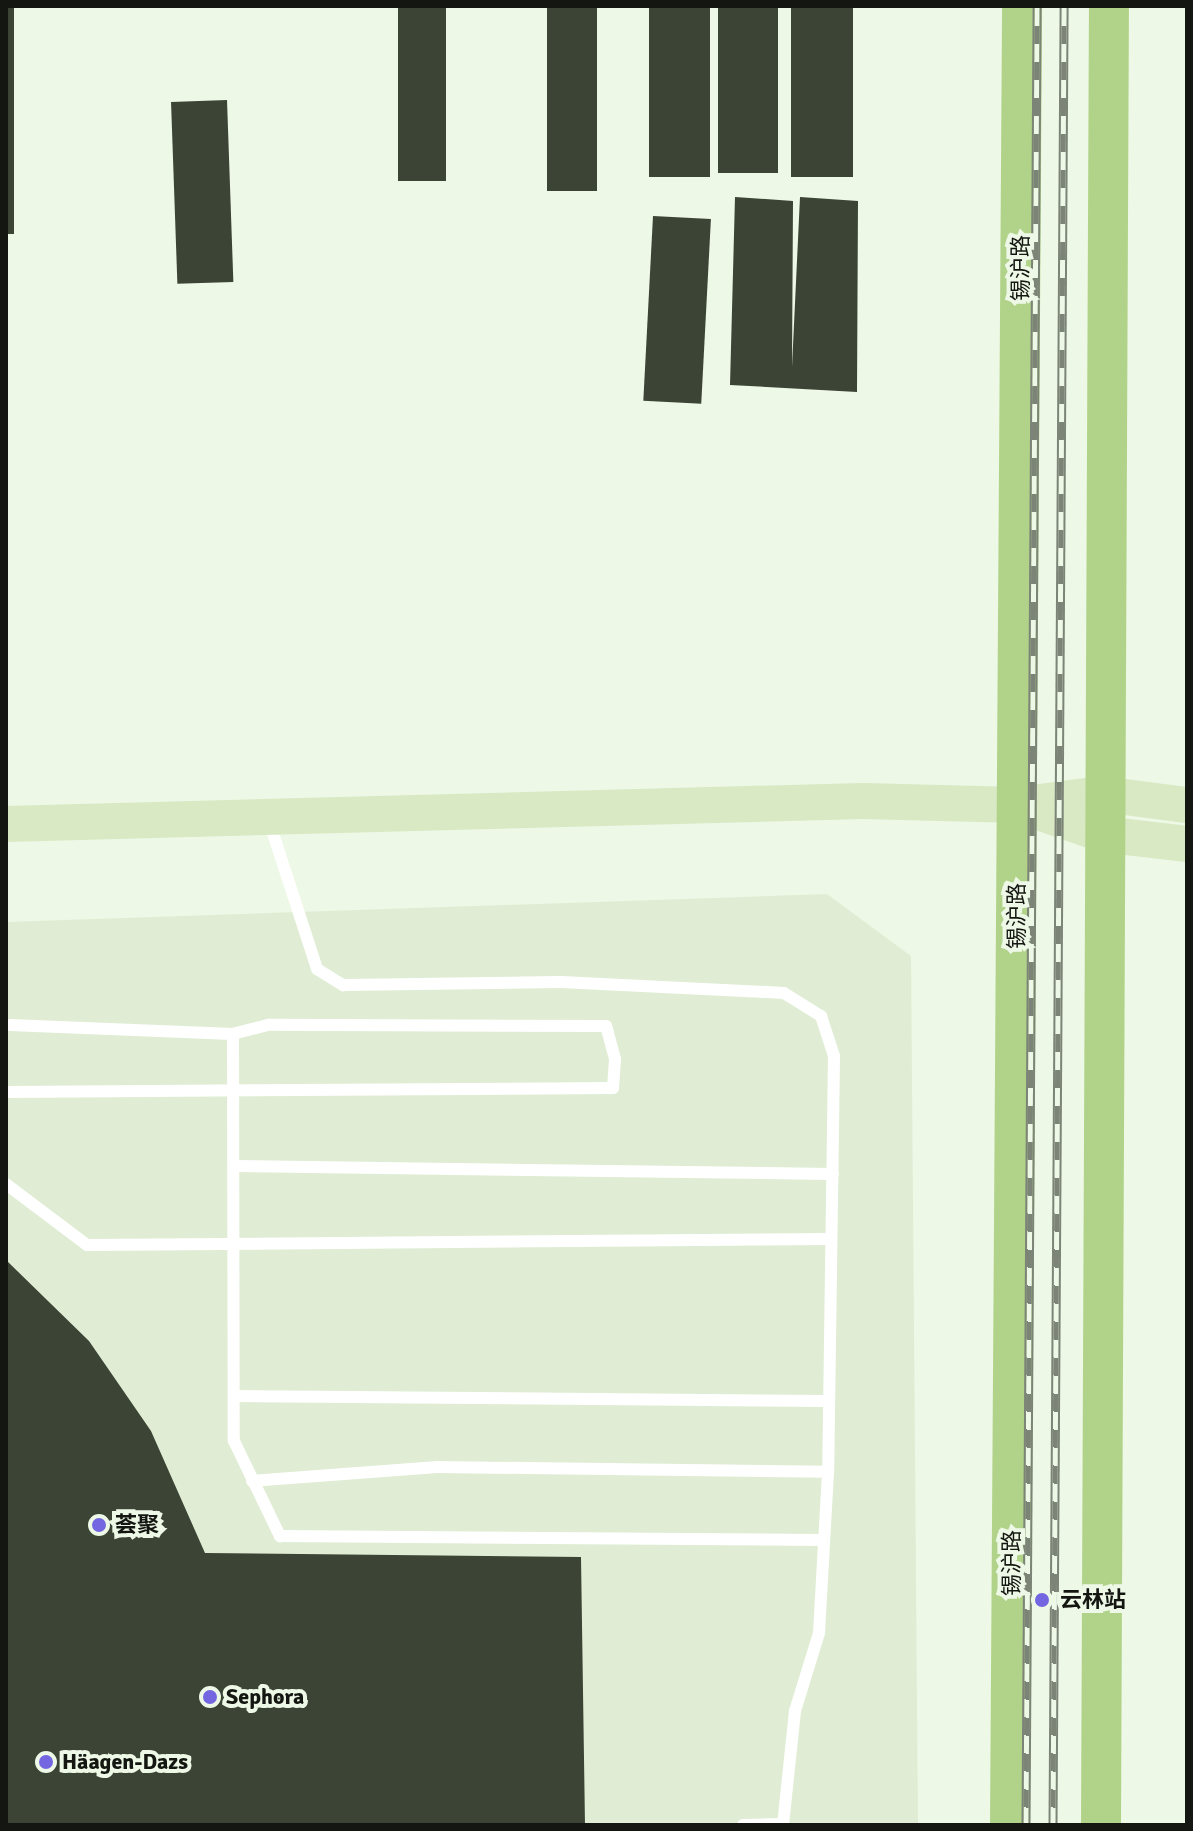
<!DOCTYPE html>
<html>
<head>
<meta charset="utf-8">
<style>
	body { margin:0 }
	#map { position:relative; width:1193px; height:1831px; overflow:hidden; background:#eef8e6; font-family:Signika,"Noto Sans SC",sans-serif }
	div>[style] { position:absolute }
	.built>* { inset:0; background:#e0edd4 }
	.building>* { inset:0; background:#3c4435; transform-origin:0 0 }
	.lane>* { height:12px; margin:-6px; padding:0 6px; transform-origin:6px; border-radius:6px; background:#fff }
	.secondary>* { height:36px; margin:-18px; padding:0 18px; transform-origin:18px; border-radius:18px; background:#d8e9c4 }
	.primary>* { height:40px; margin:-20px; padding:0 20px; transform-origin:20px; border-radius:20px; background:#b1d389 }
	.rail>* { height:9px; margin-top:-4.5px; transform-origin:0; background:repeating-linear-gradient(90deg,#eef8e6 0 18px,#7c8377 0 36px); box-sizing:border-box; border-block:2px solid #7c8377 }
	.dots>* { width:22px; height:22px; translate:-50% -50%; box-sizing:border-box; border:4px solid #eef8e6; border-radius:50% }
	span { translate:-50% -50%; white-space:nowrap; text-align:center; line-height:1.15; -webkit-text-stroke:8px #eef8e6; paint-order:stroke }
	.street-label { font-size:22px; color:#141711 }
	.poi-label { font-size:22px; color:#141711; font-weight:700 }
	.left { translate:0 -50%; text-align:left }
	.frame { position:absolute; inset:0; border:8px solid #141711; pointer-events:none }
</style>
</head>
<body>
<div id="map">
	<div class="built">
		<i style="clip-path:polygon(827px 894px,911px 956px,918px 1825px,6px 1825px,6px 922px)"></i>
	</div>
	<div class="building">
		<i style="left:6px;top:6px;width:8px;height:228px"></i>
		<i style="left:398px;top:6px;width:48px;height:175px"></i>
		<i style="left:547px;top:6px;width:50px;height:185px"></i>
		<i style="left:649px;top:6px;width:61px;height:171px"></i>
		<i style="left:718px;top:6px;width:60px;height:167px"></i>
		<i style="left:791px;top:6px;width:62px;height:171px"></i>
		<i style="left:227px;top:100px;width:182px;height:56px;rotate:88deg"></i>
		<i style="clip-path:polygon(735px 197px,793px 201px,792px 367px,800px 197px,858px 201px,857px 392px,730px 385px)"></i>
		<i style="left:653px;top:216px;width:58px;height:185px;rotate:3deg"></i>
		<i style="clip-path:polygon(6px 1260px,89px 1341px,151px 1431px,205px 1553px,581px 1557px,585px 1825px,6px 1825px)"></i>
	</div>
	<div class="lane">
		<i style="left:269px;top:821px;width:156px;rotate:72deg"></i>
		<i style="left:317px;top:969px;width:31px;rotate:32deg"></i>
		<i style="left:343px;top:985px;width:218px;rotate:-0.8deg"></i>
		<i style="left:561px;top:982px;width:223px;rotate:2.8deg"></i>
		<i style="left:784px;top:993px;width:44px;rotate:31.9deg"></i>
		<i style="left:821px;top:1016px;width:42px;rotate:72deg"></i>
		<i style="left:834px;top:1056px;width:416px;rotate:90.8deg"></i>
		<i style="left:828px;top:1472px;width:161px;rotate:93.2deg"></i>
		<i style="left:819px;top:1633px;width:82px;rotate:107.1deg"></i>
		<i style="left:795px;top:1711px;width:115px;rotate:96deg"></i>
		<i style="left:233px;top:1034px;width:407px;rotate:89.9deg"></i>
		<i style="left:234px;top:1441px;width:106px;rotate:64.2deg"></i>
		<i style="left:280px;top:1536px;width:543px;rotate:0.42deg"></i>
		<i style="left:6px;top:1092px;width:607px;rotate:-0.38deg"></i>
		<i style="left:613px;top:1088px;width:29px;rotate:-86deg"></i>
		<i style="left:615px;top:1059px;width:34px;rotate:-105deg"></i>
		<i style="left:606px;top:1026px;width:338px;rotate:-179.8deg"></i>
		<i style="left:268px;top:1025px;width:36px;rotate:166deg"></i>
		<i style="left:233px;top:1034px;width:223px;rotate:-177.7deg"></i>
		<i style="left:236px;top:1166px;width:597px;rotate:0.77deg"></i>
		<i style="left:6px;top:1184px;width:101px;rotate:37deg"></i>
		<i style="left:87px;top:1245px;width:744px;rotate:-0.46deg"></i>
		<i style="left:235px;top:1396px;width:593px;rotate:0.48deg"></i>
		<i style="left:252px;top:1481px;width:186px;rotate:-4.3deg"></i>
		<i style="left:437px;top:1467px;width:391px;rotate:0.7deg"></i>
		<i style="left:743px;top:1825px;width:40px;rotate:-1.4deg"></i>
	</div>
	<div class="secondary">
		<i style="left:1024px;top:807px;width:82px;rotate:19.3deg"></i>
		<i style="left:1101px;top:834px;width:87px;rotate:6.6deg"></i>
		<i style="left:6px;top:824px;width:857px;rotate:-1.54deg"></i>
		<i style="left:863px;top:801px;width:155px;rotate:1.5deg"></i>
		<i style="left:1018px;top:805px;width:85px;rotate:-7.5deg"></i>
		<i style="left:1102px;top:794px;width:86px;rotate:7.4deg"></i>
	</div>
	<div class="primary">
		<i style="left:1010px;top:1825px;width:1819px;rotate:-89.62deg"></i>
		<i style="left:1101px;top:1825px;width:1819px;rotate:-89.75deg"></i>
	</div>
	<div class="rail">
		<i style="left:1026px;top:1825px;width:1819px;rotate:-89.65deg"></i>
		<i style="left:1053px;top:1825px;width:1819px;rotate:-89.65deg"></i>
	</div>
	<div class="dots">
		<i style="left:99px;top:1525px;background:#7366e0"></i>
		<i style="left:1042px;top:1600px;background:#7366e0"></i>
		<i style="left:210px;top:1697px;background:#7366e0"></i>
		<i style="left:46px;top:1762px;background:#7366e0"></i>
	</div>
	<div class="street-label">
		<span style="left:1021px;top:268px;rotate:-90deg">锡沪路</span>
		<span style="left:1017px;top:916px;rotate:-90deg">锡沪路</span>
		<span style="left:1012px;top:1563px;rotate:-90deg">锡沪路</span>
	</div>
	<div class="poi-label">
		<span class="left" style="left:115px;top:1525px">荟聚</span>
		<span class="left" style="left:1060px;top:1600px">云林站</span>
		<span class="left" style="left:226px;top:1697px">Sephora</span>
		<span class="left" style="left:62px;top:1762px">Häagen-Dazs</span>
	</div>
	<div class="frame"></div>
</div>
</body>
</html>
